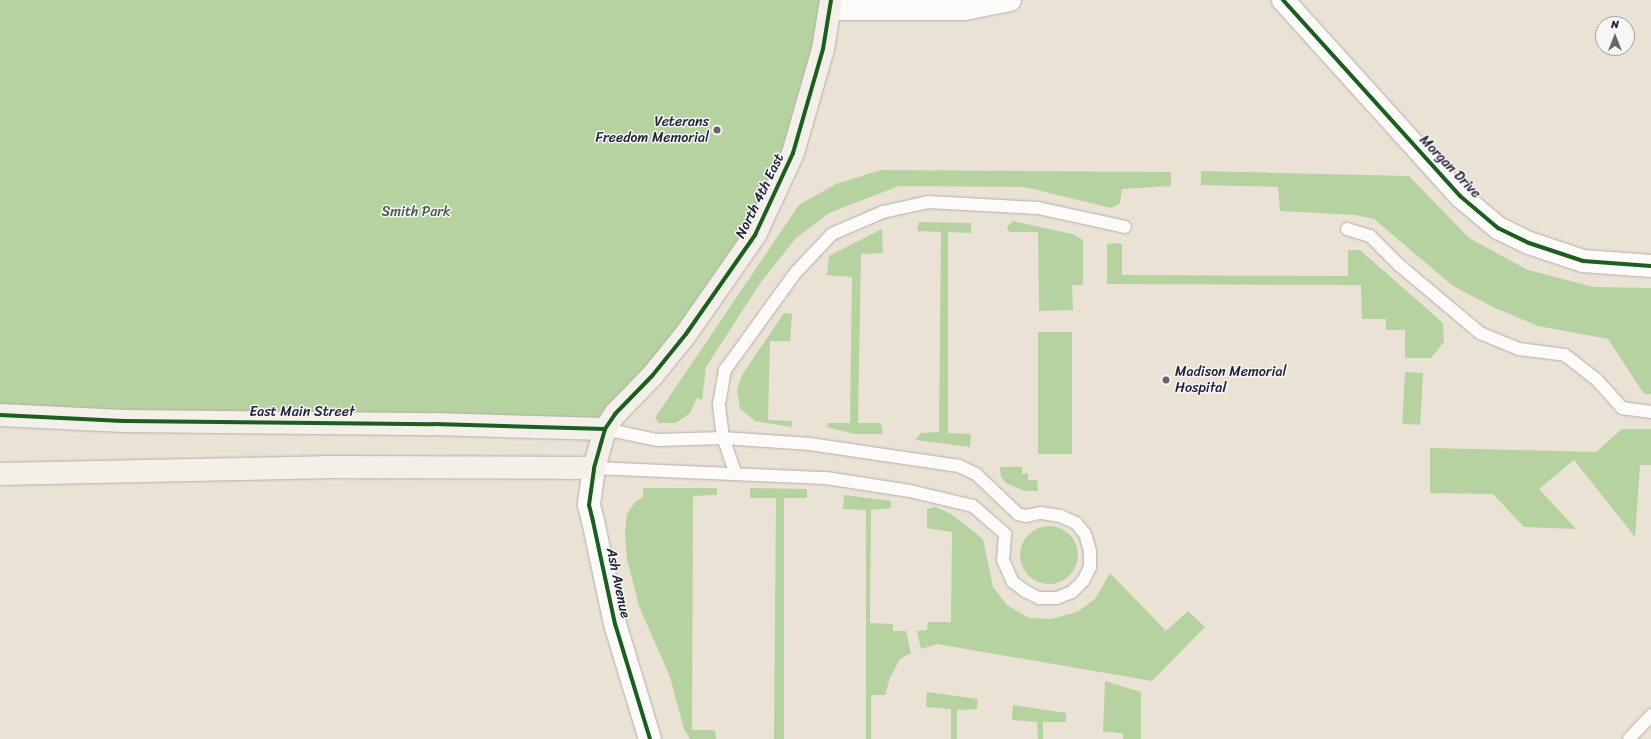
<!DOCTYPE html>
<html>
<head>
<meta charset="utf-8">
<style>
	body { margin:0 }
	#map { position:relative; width:1651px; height:739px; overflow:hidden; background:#eae2d5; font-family:Sriracha,sans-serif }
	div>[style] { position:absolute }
	.green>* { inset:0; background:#b7d2a1; transform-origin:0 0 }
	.round { border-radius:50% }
	.roads { filter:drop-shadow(0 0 1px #b4afa9) drop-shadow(0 0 1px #b4afa9) }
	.lane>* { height:12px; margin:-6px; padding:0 6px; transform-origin:6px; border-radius:6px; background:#fcfbf9 }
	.street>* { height:22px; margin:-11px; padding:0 11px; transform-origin:11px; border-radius:11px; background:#fcfbf9 }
	.secondary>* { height:22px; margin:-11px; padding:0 11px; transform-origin:11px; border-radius:11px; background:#f3f0ea }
	.cycleway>* { height:4px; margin:-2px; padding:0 2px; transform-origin:2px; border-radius:2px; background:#1b5e20 }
	.dots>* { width:11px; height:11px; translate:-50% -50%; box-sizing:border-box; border:2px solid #f6f6f2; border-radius:50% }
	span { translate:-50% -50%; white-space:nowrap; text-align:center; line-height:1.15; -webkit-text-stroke:3px #f6f6f2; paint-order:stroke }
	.poi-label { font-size:14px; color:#22223b }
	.right { translate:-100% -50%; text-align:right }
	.left { translate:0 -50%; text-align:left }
	.street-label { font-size:14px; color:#22223b }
	.park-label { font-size:14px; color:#475b50 }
	.north { position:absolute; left:1595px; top:16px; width:40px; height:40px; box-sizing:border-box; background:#f6f6f2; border:1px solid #a1a1a9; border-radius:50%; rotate:0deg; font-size:11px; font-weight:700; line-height:16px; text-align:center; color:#22223b }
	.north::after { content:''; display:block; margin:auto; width:14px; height:18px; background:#686571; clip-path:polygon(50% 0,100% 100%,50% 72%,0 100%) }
</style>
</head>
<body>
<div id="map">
	<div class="green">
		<i style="clip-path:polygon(0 0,831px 0,793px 153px,686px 334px,596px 421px,0 415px)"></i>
		<i style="clip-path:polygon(881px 170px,1171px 172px,1171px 186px,1122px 189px,1120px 203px,1111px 208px,1025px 187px,899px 186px,829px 213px,796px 238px,761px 282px,706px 367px,702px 400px,697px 398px,690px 413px,676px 423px,659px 423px,655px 418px,669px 397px,799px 205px,836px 184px)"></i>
		<i style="clip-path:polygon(1201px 171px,1409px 176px,1469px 238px,1528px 270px,1594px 287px,1651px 288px,1651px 394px,1644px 394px,1608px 339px,1538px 326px,1493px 307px,1453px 286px,1374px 219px,1355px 215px,1280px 211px,1278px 187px,1201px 185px)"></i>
		<i style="clip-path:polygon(1013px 221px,1072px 234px,1083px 240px,1083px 285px,1072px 285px,1073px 310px,1039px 311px,1038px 232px,1009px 232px,1007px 227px)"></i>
		<i style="clip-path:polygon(919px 222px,971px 223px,971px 233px,948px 232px,948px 433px,971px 434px,970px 447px,915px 440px,921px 433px,939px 432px,941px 232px,917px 231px)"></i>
		<i style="clip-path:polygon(882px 229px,883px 253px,861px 254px,858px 423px,881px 423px,883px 434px,854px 434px,827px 427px,828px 423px,850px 423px,852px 277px,827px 275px,829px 256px)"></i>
		<i style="clip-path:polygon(1114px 243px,1122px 244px,1122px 275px,1348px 276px,1348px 250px,1360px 250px,1443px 323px,1444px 342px,1431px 358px,1405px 358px,1405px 330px,1386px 330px,1386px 319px,1362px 319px,1361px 285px,1107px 284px,1107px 244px)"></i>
		<i style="clip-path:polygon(784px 313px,792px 314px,790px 341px,770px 341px,768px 420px,792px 421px,792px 427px,755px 421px,740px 409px,737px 390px,742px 375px)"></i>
		<i style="left:1038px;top:332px;width:34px;height:122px"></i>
		<i style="left:1405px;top:372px;width:18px;height:52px;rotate:3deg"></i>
		<i style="clip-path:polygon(1622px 429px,1651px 429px,1651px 465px,1640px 465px,1635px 537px,1574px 460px,1539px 489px,1576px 529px,1524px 527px,1493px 494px,1430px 493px,1430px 448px,1596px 452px)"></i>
		<i style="clip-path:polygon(1000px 467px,1022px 467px,1022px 474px,1028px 473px,1028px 480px,1037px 480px,1038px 491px,1024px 491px,1006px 483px,1001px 477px)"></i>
		<i style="clip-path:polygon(643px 488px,717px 488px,717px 495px,693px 496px,692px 730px,715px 730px,716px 739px,690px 739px,684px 729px,670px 677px,639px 606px,627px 559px,625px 531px,627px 514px,635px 502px,643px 497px)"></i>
		<i style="clip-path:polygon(750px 488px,807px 489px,807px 498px,784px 498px,784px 739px,774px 739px,776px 498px,750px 498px)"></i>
		<i style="clip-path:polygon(844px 495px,891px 501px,891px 508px,871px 510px,870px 623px,893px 624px,893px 631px,906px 631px,911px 653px,900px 659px,890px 678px,885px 695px,871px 695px,871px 739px,866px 739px,866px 510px,843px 509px)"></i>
		<i style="clip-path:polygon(936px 507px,951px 514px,983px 539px,993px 587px,1007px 605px,1029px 618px,1051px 619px,1077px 612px,1095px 599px,1110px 573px,1166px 631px,1188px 611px,1205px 627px,1152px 681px,937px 644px,921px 649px,917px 631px,927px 630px,928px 622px,951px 622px,952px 532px,927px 528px,927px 509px)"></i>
		<i class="round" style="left:1020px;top:526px;width:58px;height:58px"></i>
		<i style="clip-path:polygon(1105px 681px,1141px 692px,1141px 739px,1123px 739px,1123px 733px,1103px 732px)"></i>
		<i style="clip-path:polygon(927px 692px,978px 699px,977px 709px,957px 710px,957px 739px,951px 739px,951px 709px,926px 707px)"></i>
		<i style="clip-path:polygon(1013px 705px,1066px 713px,1066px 722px,1043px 722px,1043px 739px,1038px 739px,1037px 722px,1012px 720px)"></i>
	</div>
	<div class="roads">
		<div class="lane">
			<i style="left:1347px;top:229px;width:24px;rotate:17deg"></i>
			<i style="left:1370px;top:236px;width:41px;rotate:45deg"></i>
			<i style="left:1399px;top:265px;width:106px;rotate:40deg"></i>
			<i style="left:1480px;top:333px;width:42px;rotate:22.3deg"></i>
			<i style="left:1519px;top:349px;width:46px;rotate:7.4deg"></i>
			<i style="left:1565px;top:355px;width:41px;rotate:38deg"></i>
			<i style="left:1597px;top:380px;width:38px;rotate:48deg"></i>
			<i style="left:1622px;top:408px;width:29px;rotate:8deg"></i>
			<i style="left:594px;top:468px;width:232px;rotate:2.5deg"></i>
			<i style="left:826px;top:478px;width:85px;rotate:8.8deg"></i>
			<i style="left:910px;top:491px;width:65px;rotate:13.4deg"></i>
			<i style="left:973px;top:506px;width:43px;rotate:41.2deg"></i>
			<i style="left:1005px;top:534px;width:26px;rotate:94deg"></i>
			<i style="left:1003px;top:560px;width:24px;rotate:66deg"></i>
			<i style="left:1013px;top:582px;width:15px;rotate:37deg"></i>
			<i style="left:1025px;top:591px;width:16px;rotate:27deg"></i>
			<i style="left:1039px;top:598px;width:18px"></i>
			<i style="left:1057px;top:598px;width:16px;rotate:-22deg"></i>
			<i style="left:1072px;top:592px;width:16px;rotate:-45deg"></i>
			<i style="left:1083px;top:581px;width:16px;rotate:-63deg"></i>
			<i style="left:1090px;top:567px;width:16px;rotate:-90deg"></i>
			<i style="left:1090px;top:551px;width:18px;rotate:-106deg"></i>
			<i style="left:1085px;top:534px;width:14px;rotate:-129deg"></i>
			<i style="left:1076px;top:523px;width:17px;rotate:-156deg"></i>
			<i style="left:1060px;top:516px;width:20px;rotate:-171deg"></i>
			<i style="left:1040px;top:513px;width:14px;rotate:168deg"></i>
			<i style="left:1026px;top:516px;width:8px;rotate:-166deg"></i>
			<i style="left:1018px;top:514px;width:58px;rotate:-136.4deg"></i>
			<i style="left:976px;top:474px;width:19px;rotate:-155deg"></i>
			<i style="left:959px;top:466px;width:151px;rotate:-171.6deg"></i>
			<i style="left:810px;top:444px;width:87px;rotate:-176.1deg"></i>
			<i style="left:723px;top:438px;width:66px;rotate:178.3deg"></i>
			<i style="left:657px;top:440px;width:53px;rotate:-168.1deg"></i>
			<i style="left:735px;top:472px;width:36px;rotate:-109deg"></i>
			<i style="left:723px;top:438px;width:34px;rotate:-97deg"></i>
			<i style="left:719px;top:404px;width:35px;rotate:-80deg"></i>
			<i style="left:725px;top:370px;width:121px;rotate:-54.1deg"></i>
			<i style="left:796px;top:272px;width:52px;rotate:-46.5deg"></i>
			<i style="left:832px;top:234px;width:56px;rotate:-23.3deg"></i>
			<i style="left:883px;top:212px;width:46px;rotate:-12.5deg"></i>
			<i style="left:928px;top:202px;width:110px;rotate:3.1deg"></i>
			<i style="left:1038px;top:208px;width:89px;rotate:12.3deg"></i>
			<i style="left:1629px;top:739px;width:33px;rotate:-47deg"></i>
		</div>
		<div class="street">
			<i style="left:1283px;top:0;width:264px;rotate:47.9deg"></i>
			<i style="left:1460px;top:196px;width:50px;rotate:40.1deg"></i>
			<i style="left:1498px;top:228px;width:34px;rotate:26deg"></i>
			<i style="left:1529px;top:243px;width:57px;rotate:18.4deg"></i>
			<i style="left:1583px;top:261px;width:68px;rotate:4.2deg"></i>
			<i style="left:831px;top:9px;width:134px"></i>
			<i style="left:965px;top:9px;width:46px;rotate:-11.3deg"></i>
			<i style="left:594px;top:468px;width:37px;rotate:98deg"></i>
			<i style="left:589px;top:505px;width:16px;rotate:76deg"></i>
			<i style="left:593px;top:521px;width:105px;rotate:77.9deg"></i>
			<i style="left:615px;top:624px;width:120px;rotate:73.1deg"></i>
		</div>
		<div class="secondary">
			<i style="left:0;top:415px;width:123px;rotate:2.8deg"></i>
			<i style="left:123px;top:421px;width:311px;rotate:0.6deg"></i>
			<i style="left:434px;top:424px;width:171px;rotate:1.7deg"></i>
			<i style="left:0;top:474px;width:324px;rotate:-1.2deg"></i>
			<i style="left:324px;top:467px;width:270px;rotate:0.2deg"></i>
			<i style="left:594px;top:468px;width:41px;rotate:-74.2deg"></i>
			<i style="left:605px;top:429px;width:18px;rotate:-56deg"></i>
			<i style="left:615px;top:414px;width:53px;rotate:-45.8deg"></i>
			<i style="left:652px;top:376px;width:54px;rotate:-51deg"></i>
			<i style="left:686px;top:334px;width:121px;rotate:-55.1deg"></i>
			<i style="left:755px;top:235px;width:90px;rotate:-65.1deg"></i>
			<i style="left:793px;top:153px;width:108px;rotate:-73.9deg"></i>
			<i style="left:823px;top:49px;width:50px;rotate:-80.7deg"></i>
		</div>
	</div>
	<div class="cycleway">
		<i style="left:1283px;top:0;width:264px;rotate:47.9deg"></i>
		<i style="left:1460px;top:196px;width:50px;rotate:40.1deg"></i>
		<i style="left:1498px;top:228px;width:34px;rotate:26deg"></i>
		<i style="left:1529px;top:243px;width:57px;rotate:18.4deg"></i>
		<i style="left:1583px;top:261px;width:68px;rotate:4.2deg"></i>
		<i style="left:0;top:415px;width:123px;rotate:2.8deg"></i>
		<i style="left:123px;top:421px;width:311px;rotate:0.6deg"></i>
		<i style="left:434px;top:424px;width:171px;rotate:1.7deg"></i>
		<i style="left:650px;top:739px;width:120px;rotate:-106.9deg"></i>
		<i style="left:615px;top:624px;width:105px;rotate:-102.1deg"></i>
		<i style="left:593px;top:521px;width:16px;rotate:-104deg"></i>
		<i style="left:589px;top:505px;width:37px;rotate:-82deg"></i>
		<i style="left:594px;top:468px;width:41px;rotate:-74.2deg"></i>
		<i style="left:605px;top:429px;width:18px;rotate:-56deg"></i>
		<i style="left:615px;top:414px;width:53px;rotate:-45.8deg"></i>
		<i style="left:652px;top:376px;width:54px;rotate:-51deg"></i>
		<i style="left:686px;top:334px;width:121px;rotate:-55.1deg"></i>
		<i style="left:755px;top:235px;width:90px;rotate:-65.1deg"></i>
		<i style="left:793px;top:153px;width:108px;rotate:-73.9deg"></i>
		<i style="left:823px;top:49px;width:50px;rotate:-80.7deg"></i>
	</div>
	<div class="dots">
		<i style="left:717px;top:130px;background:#686571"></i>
		<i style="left:1166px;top:380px;background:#686571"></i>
	</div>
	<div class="poi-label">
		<span class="right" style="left:709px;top:130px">Veterans<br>Freedom Memorial</span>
		<span class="left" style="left:1175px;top:380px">Madison Memorial<br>Hospital</span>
	</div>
	<div class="street-label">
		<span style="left:1450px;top:167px;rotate:46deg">Morgan Drive</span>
		<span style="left:760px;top:196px;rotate:-64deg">North 4th East</span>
		<span style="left:302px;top:412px">East Main Street</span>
		<span style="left:618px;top:583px;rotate:78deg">Ash Avenue</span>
	</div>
	<div class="park-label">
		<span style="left:416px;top:212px">Smith Park</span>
	</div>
	<div class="north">N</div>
</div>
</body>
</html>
